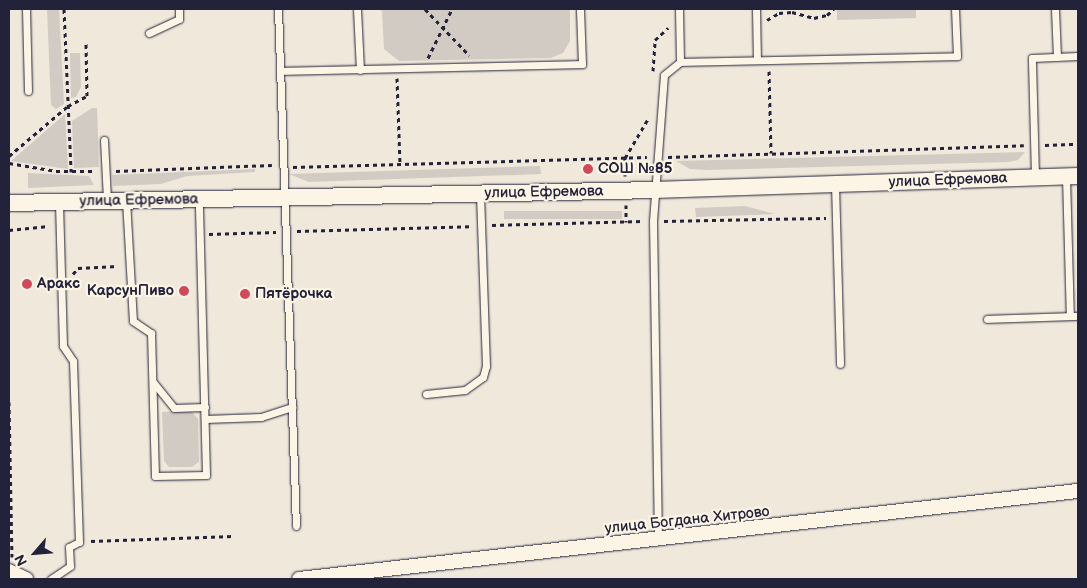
<!DOCTYPE html>
<html>
<head>
<meta charset="utf-8">
<style>
	body { margin:0 }
	#map { position:relative; width:1087px; height:588px; overflow:hidden; background:#efe8db; font-family:"Balsamiq Sans",sans-serif }
	div>[style] { position:absolute }
	.green>* { inset:0; background:#d1cbc3; transform-origin:0 0 }
	.path>* { height:3px; margin-top:-1.5px; transform-origin:0; background:repeating-linear-gradient(90deg,#22223b 0 4px,transparent 0 8px) }
	.roads { filter:drop-shadow(0 0 1px #22223b) drop-shadow(0 0 1px #22223b) }
	.service>* { height:7px; margin:-3.5px; padding:0 3.5px; transform-origin:3.5px; border-radius:3.5px; background:#fcf5e5 }
	.minor>* { height:14px; margin:-7px; padding:0 7px; transform-origin:7px; border-radius:7px; background:#fcf5e5 }
	.tertiary>* { height:16px; margin:-8px; padding:0 8px; transform-origin:8px; border-radius:8px; background:#fcf5e5 }
	.dots>* { width:14px; height:14px; translate:-50% -50%; box-sizing:border-box; border:2px solid #fcf5e5; border-radius:50% }
	span { translate:-50% -50%; white-space:nowrap; text-align:center; line-height:1.15; -webkit-text-stroke:4.5px #fcf5e5; paint-order:stroke }
	.poi-label { font-size:15px; color:#22223b; font-weight:700 }
	.left { translate:0 -50%; text-align:left }
	.right { translate:-100% -50%; text-align:right }
	.street-label { font-size:15px; color:#22223b }
	.frame { position:absolute; inset:0; border:10px solid #22223b; pointer-events:none }
	.north { position:absolute; left:10px; top:528px; width:50px; height:50px; -webkit-text-stroke:4px #fcf5e5; paint-order:stroke; rotate:243deg; font-size:14px; font-weight:700; line-height:20px; text-align:center; color:#22223b }
	.north::after { content:''; display:block; margin:auto; width:18px; height:22px; background:#22223b; clip-path:polygon(50% 0,100% 100%,50% 72%,0 100%) }
</style>
</head>
<body>
<div id="map">
	<div class="green">
		<i style="clip-path:polygon(47px 9px,59px 9px,64px 104px,56px 109px,51px 105px)"></i>
		<i style="clip-path:polygon(378px 9px,570px 9px,570px 41px,563px 53px,551px 58px,399px 61px,384px 49px,382px 11px)"></i>
		<i style="clip-path:polygon(837px 9px,916px 9px,916px 18px,837px 20px)"></i>
		<i style="clip-path:polygon(70px 53px,80px 53px,81px 87px,76px 97px,71px 98px)"></i>
		<i style="clip-path:polygon(92px 108px,97px 108px,99px 167px,74px 168px,72px 121px)"></i>
		<i style="clip-path:polygon(65px 114px,68px 169px,11px 161px)"></i>
		<i style="clip-path:polygon(1025px 152px,1018px 160px,1008px 162px,708px 170px,690px 169px,676px 161px)"></i>
		<i style="clip-path:polygon(540px 166px,541px 174px,309px 182px,289px 174px)"></i>
		<i style="clip-path:polygon(255px 169px,255px 172px,187px 176px,161px 184px,113px 186px,112px 175px)"></i>
		<i style="clip-path:polygon(28px 173px,89px 176px,94px 185px,28px 188px)"></i>
		<i style="clip-path:polygon(745px 206px,775px 214px,696px 217px,695px 208px)"></i>
		<i style="left:622px;top:211px;width:8px;height:118px;rotate:90deg"></i>
		<i style="clip-path:polygon(191px 411px,198px 419px,199px 462px,192px 467px,169px 467px,164px 461px,162px 412px)"></i>
	</div>
	<div class="path">
		<i style="left:64px;top:9px;width:163px;rotate:87.5deg"></i>
		<i style="left:425px;top:9px;width:64px;rotate:46.3deg"></i>
		<i style="left:767px;top:20px;width:14px;rotate:-30deg"></i>
		<i style="left:779px;top:13px;width:13px;rotate:-4deg"></i>
		<i style="left:792px;top:12px;width:23px;rotate:15deg"></i>
		<i style="left:814px;top:18px;width:13px;rotate:-13deg"></i>
		<i style="left:827px;top:15px;width:9px;rotate:-41deg"></i>
		<i style="left:428px;top:58px;width:55px;rotate:-63.9deg"></i>
		<i style="left:653px;top:71px;width:31px;rotate:-86deg"></i>
		<i style="left:655px;top:40px;width:18px;rotate:-43deg"></i>
		<i style="left:769px;top:71px;width:82px;rotate:88.6deg"></i>
		<i style="left:397px;top:78px;width:87px;rotate:88deg"></i>
		<i style="left:1045px;top:145px;width:33px;rotate:-2deg"></i>
		<i style="left:9px;top:156px;width:77px;rotate:-40.3deg"></i>
		<i style="left:68px;top:106px;width:21px;rotate:-28deg"></i>
		<i style="left:87px;top:96px;width:54px;rotate:-91.1deg"></i>
		<i style="left:668px;top:157px;width:356px;rotate:-1.9deg"></i>
		<i style="left:9px;top:163px;width:48px;rotate:9.7deg"></i>
		<i style="left:56px;top:171px;width:39px"></i>
		<i style="left:293px;top:167px;width:354px;rotate:-1.6deg"></i>
		<i style="left:116px;top:171px;width:156px;rotate:-2.2deg"></i>
		<i style="left:625px;top:176px;width:18px;rotate:-90deg"></i>
		<i style="left:625px;top:158px;width:45px;rotate:-59.5deg"></i>
		<i style="left:626px;top:205px;width:17px;rotate:90deg"></i>
		<i style="left:664px;top:221px;width:162px;rotate:-1.1deg"></i>
		<i style="left:492px;top:225px;width:151px;rotate:-1.5deg"></i>
		<i style="left:9px;top:230px;width:40px;rotate:-5.7deg"></i>
		<i style="left:297px;top:231px;width:174px;rotate:-1.6deg"></i>
		<i style="left:209px;top:234px;width:67px;rotate:-1.7deg"></i>
		<i style="left:73px;top:274px;width:8px;rotate:-50deg"></i>
		<i style="left:78px;top:268px;width:40px;rotate:-2.9deg"></i>
		<i style="left:9px;top:402px;width:155px;rotate:88.9deg"></i>
		<i style="left:91px;top:541px;width:142px;rotate:-2deg"></i>
	</div>
	<div class="roads">
		<div class="service">
			<i style="left:26px;top:9px;width:82px;rotate:88.6deg"></i>
			<i style="left:278px;top:9px;width:517px;rotate:88.01deg"></i>
			<i style="left:357px;top:9px;width:61px;rotate:87.2deg"></i>
			<i style="left:679px;top:9px;width:53px;rotate:88.9deg"></i>
			<i style="left:756px;top:9px;width:51px;rotate:88.9deg"></i>
			<i style="left:1055px;top:9px;width:48px;rotate:87.6deg"></i>
			<i style="left:149px;top:33px;width:33px;rotate:-25deg"></i>
			<i style="left:179px;top:19px;width:10px;rotate:-90deg"></i>
			<i style="left:280px;top:71px;width:302px;rotate:-1.3deg"></i>
			<i style="left:582px;top:64px;width:55px;rotate:-92.1deg"></i>
			<i style="left:104px;top:140px;width:60px;rotate:87.1deg"></i>
			<i style="left:1035px;top:176px;width:118px;rotate:-91.5deg"></i>
			<i style="left:1032px;top:58px;width:46px;rotate:-2.5deg"></i>
			<i style="left:1066px;top:177px;width:139px;rotate:88.4deg"></i>
			<i style="left:835px;top:184px;width:180px;rotate:88.4deg"></i>
			<i style="left:126px;top:200px;width:121px;rotate:86.7deg"></i>
			<i style="left:133px;top:321px;width:22px;rotate:34deg"></i>
			<i style="left:151px;top:333px;width:143px;rotate:88.4deg"></i>
			<i style="left:155px;top:476px;width:51px;rotate:-1.1deg"></i>
			<i style="left:206px;top:475px;width:276px;rotate:-91.5deg"></i>
			<i style="left:987px;top:319px;width:91px;rotate:-1.9deg"></i>
			<i style="left:153px;top:382px;width:33px;rotate:51deg"></i>
			<i style="left:174px;top:408px;width:31px;rotate:-2deg"></i>
			<i style="left:426px;top:394px;width:39px;rotate:-6deg"></i>
			<i style="left:465px;top:390px;width:22px;rotate:-36deg"></i>
			<i style="left:483px;top:377px;width:11px;rotate:-75deg"></i>
			<i style="left:486px;top:366px;width:173px;rotate:-92deg"></i>
			<i style="left:205px;top:419px;width:56px;rotate:-2deg"></i>
			<i style="left:261px;top:417px;width:33px;rotate:-18deg"></i>
			<i style="left:658px;top:539px;width:318px;rotate:-90.9deg"></i>
			<i style="left:653px;top:221px;width:146px;rotate:-85.7deg"></i>
			<i style="left:664px;top:75px;width:21px;rotate:-39deg"></i>
			<i style="left:680px;top:62px;width:277px;rotate:-1.2deg"></i>
			<i style="left:957px;top:56px;width:47px;rotate:-92.4deg"></i>
			<i style="left:51px;top:579px;width:23px;rotate:-34deg"></i>
			<i style="left:70px;top:566px;width:19px;rotate:-93deg"></i>
			<i style="left:69px;top:547px;width:11px;rotate:-27deg"></i>
			<i style="left:79px;top:542px;width:181px;rotate:-91.9deg"></i>
			<i style="left:73px;top:361px;width:18px;rotate:-124deg"></i>
			<i style="left:63px;top:346px;width:144px;rotate:-91.6deg"></i>
		</div>
		<div class="minor">
			<i style="left:9px;top:571px;width:19px;rotate:25deg"></i>
			<i style="left:299px;top:579px;width:784px;rotate:-6.45deg"></i>
		</div>
		<div class="tertiary">
			<i style="left:9px;top:203px;width:645px;rotate:-1.15deg"></i>
			<i style="left:654px;top:190px;width:424px;rotate:-1.9deg"></i>
		</div>
	</div>
	<div class="dots">
		<i style="left:588px;top:169px;background:#d1495b"></i>
		<i style="left:27px;top:284px;background:#d1495b"></i>
		<i style="left:184px;top:291px;background:#d1495b"></i>
		<i style="left:245px;top:294px;background:#d1495b"></i>
	</div>
	<div class="poi-label">
		<span class="left" style="left:598px;top:169px">СОШ №85</span>
		<span class="left" style="left:37px;top:284px">Аракc</span>
		<span class="right" style="left:174px;top:291px">КарсунПиво</span>
		<span class="left" style="left:255px;top:294px">Пятёрочка</span>
	</div>
	<div class="street-label">
		<span style="left:948px;top:180px;rotate:-2deg">улица Ефремова</span>
		<span style="left:544px;top:192px;rotate:-1deg">улица Ефремова</span>
		<span style="left:139px;top:200px;rotate:-1deg">улица Ефремова</span>
		<span style="left:687px;top:520px;rotate:-6deg">улица Богдана Хитрово</span>
	</div>
	<div class="frame"></div>
	<div class="north">N</div>
</div>
</body>
</html>
